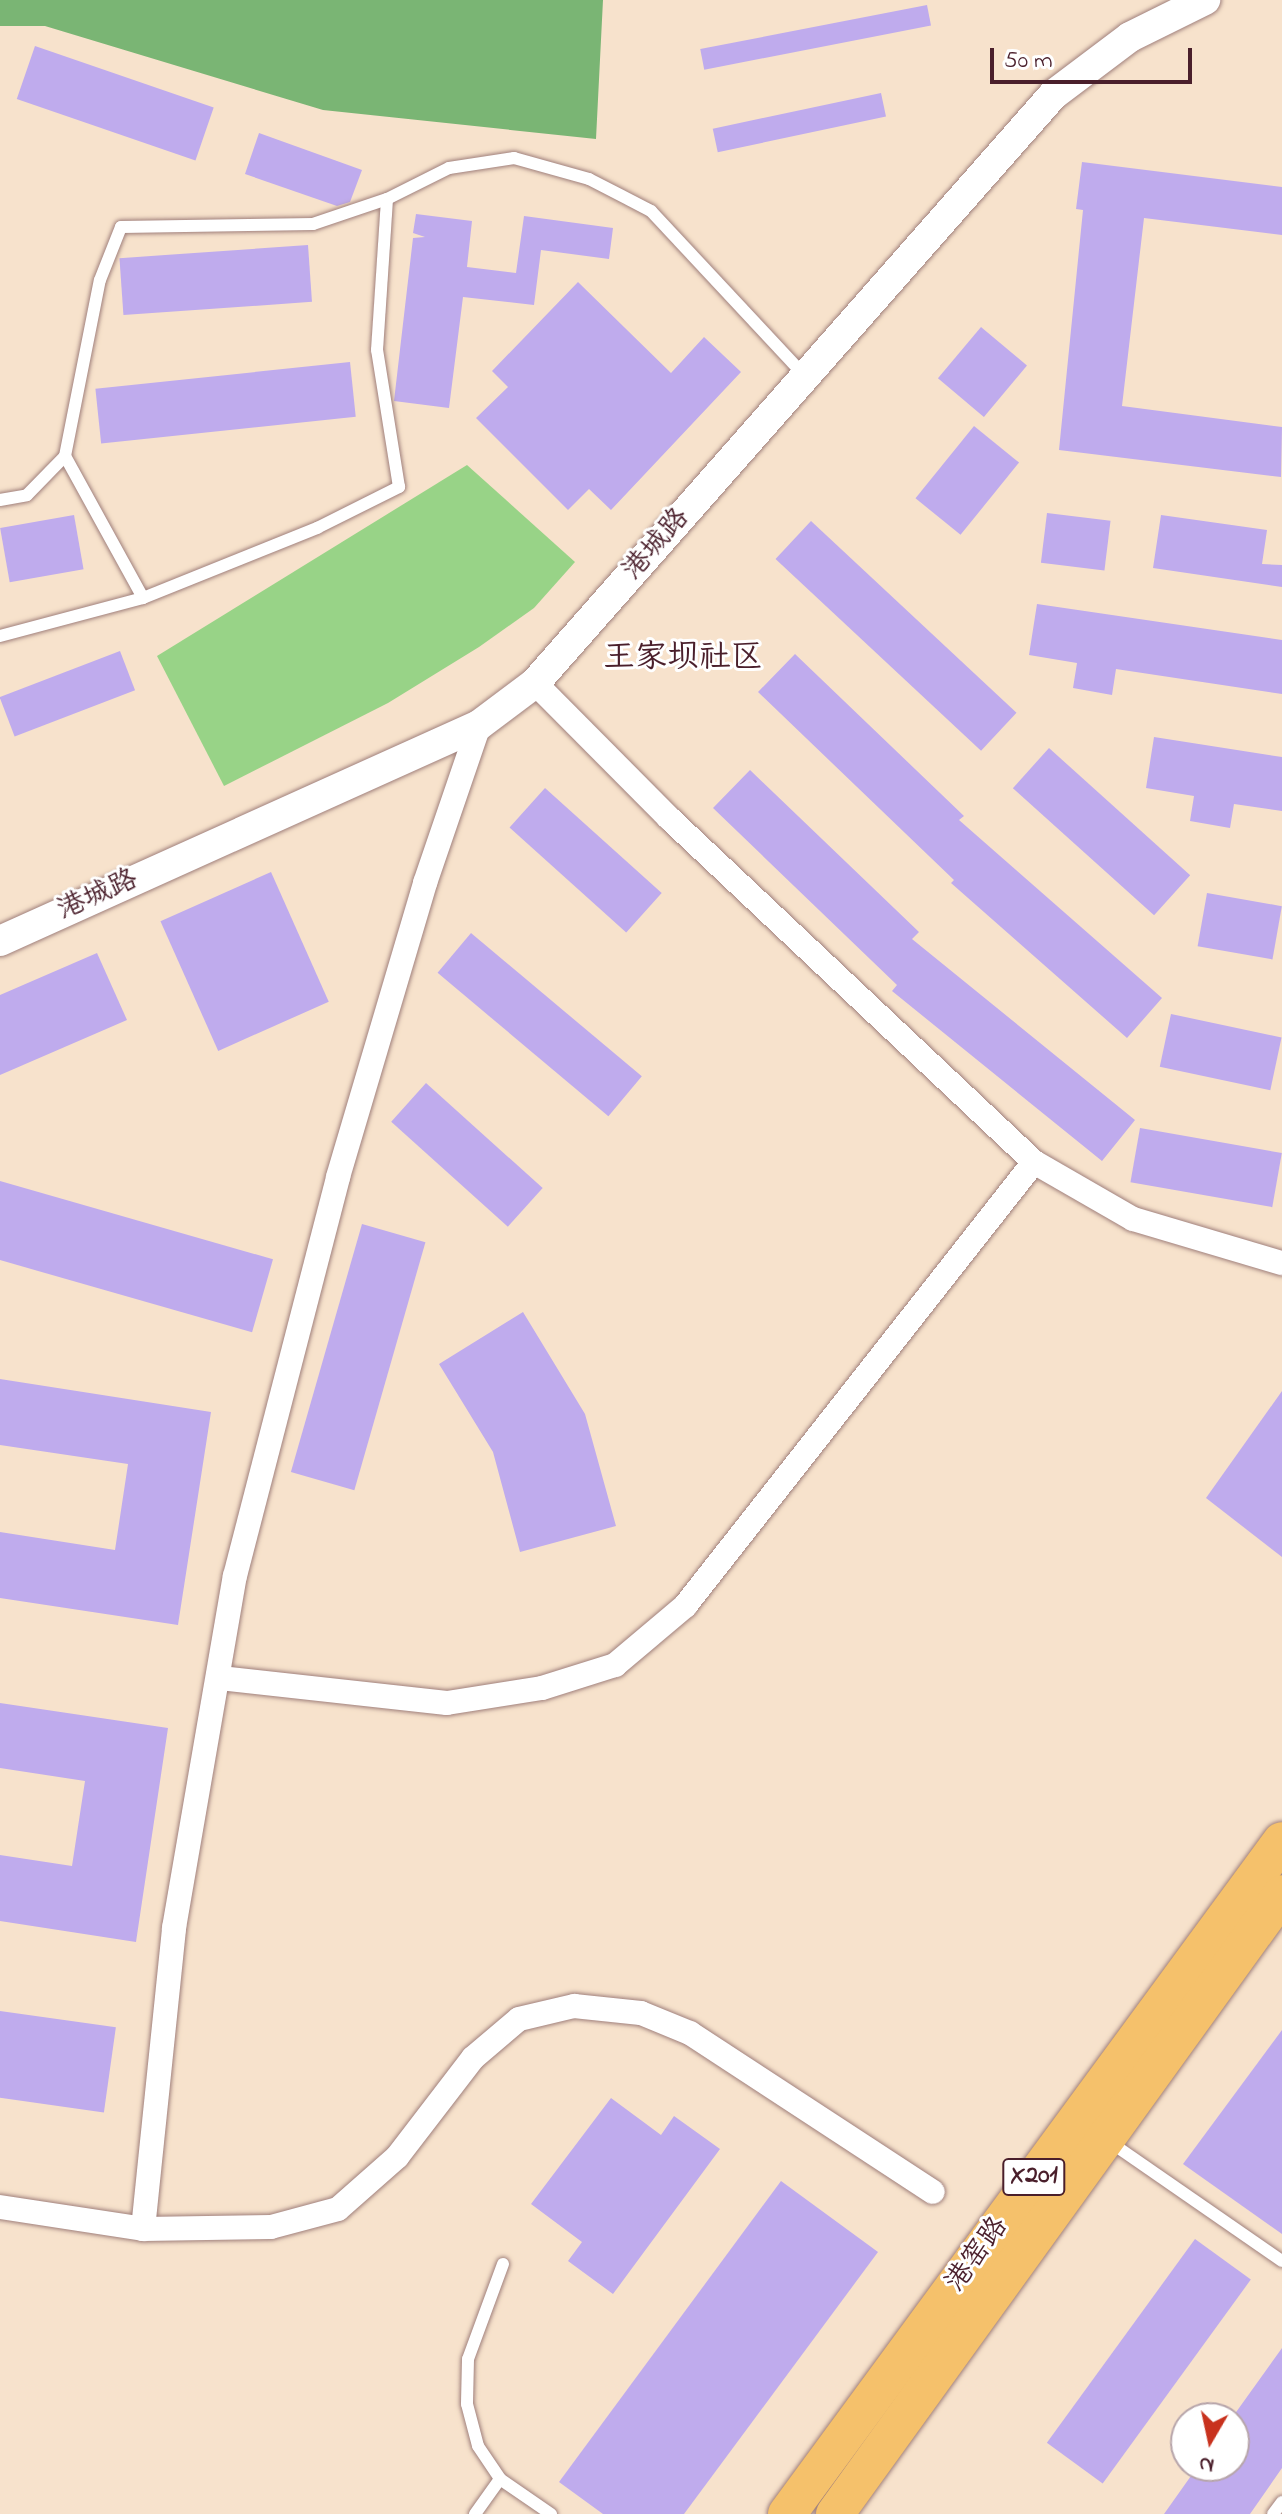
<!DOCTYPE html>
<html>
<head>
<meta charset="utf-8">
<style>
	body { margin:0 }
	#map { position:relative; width:1282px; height:2514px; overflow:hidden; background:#f7e2cc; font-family:"Indie Flower","LXGW WenKai TC",sans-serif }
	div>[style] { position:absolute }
	.green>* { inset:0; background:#98d387 }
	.forest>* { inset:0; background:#7ab574 }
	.building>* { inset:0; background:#bfabed; transform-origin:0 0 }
	.roads { filter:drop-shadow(0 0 2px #a0807c) drop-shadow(0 0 2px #a0807c) }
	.service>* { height:12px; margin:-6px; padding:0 6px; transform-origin:6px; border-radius:6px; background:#fff }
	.minor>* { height:24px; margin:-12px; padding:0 12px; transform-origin:12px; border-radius:12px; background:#fff }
	.tertiary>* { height:30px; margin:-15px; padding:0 15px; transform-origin:15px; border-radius:15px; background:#fff }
	.primary>* { height:38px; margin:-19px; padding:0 19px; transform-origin:19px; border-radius:19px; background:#f5c16b }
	span { translate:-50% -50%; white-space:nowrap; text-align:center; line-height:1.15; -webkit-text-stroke:6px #fff; paint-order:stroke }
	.shield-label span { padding:2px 6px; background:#fff; border:2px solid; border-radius:6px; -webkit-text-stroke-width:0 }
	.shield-label { font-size:26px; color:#4a1f2b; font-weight:700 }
	.street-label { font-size:28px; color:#4a1f2b }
	.quarter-label { font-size:32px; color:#4a1f2b }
	.north { position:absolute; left:1170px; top:2402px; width:80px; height:80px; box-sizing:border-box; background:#fff; border:2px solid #b7a5aa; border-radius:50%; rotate:189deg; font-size:22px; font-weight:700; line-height:32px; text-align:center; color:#4a1f2b }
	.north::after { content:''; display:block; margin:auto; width:28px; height:36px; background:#c8321e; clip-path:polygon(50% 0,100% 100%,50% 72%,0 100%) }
	.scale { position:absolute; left:990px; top:48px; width:202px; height:36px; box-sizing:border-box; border:4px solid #4a1f2b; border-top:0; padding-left:10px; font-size:24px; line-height:28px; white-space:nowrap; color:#4a1f2b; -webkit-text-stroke:6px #fff; paint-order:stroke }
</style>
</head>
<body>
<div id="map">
	<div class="green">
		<i style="clip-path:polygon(467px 465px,575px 562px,534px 608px,479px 647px,388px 703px,224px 786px,157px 656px)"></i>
	</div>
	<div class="forest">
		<i style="clip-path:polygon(0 0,603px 0,596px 139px,323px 110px,45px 26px,0 26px)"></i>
	</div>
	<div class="building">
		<i style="left:927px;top:5px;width:21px;height:231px;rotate:79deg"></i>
		<i style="left:35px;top:46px;width:189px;height:56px;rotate:19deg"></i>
		<i style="left:881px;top:93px;width:24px;height:172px;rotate:78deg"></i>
		<i style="clip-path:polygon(259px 133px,362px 170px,350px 202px,337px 206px,245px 174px)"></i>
		<i style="clip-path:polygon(1082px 162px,1282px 187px,1282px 235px,1144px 218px,1122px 406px,1282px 427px,1281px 477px,1059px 450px,1083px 210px,1076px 209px)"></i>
		<i style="clip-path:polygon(416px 214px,472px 221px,467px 267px,516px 273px,524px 216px,613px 228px,609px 259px,541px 250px,534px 305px,463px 297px,449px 408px,394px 401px,413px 238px,425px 237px,413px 233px)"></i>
		<i style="left:308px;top:245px;width:57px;height:189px;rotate:86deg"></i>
		<i style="clip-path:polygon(578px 282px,671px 373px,704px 337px,741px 372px,611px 510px,589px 489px,568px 510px,476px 418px,508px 387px,492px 371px)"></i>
		<i style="left:981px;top:327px;width:60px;height:67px;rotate:40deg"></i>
		<i style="left:350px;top:362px;width:55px;height:256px;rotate:84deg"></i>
		<i style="left:974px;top:426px;width:58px;height:93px;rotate:39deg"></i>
		<i style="left:1047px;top:513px;width:64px;height:50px;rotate:7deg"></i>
		<i style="left:74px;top:515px;width:55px;height:75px;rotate:80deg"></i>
		<i style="clip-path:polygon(1161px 515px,1267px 530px,1262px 564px,1282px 565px,1282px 587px,1153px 568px)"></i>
		<i style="left:811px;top:521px;width:281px;height:52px;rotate:43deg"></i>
		<i style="clip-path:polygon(1037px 604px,1282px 640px,1282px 694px,1116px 669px,1112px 695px,1073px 688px,1077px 663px,1029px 655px)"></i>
		<i style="left:120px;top:651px;width:42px;height:129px;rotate:69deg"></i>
		<i style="clip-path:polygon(795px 654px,964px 816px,959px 820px,1162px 998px,1127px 1038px,951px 883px,954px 880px,758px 692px)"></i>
		<i style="clip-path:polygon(1154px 737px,1282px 757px,1282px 811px,1234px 804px,1230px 828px,1190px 821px,1194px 796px,1146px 788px)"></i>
		<i style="left:1049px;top:748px;width:190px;height:54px;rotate:42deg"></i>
		<i style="clip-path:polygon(750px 770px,919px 932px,912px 939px,1135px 1120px,1102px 1161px,892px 991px,897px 985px,713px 808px)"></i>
		<i style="left:545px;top:788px;width:157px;height:53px;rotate:42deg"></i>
		<i style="left:271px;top:872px;width:142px;height:121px;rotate:66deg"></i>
		<i style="left:1207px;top:893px;width:76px;height:54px;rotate:10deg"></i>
		<i style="left:471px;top:933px;width:223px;height:52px;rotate:40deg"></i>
		<i style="clip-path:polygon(97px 953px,127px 1020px,0 1075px,0 995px)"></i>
		<i style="left:1171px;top:1014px;width:113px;height:54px;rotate:12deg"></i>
		<i style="left:426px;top:1083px;width:157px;height:52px;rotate:42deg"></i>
		<i style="left:1140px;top:1128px;width:144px;height:55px;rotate:10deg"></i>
		<i style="left:0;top:1181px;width:284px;height:76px;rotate:16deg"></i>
		<i style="left:362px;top:1224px;width:66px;height:258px;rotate:16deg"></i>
		<i style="clip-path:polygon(523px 1312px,585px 1414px,616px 1526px,520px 1552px,493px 1452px,439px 1364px)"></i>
		<i style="clip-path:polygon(0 1379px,211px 1412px,178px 1625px,0 1598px,0 1532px,115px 1550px,128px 1464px,0 1445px)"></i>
		<i style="clip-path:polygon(1282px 1391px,1282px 1557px,1206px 1498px)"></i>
		<i style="clip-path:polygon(0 1703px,168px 1728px,136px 1942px,0 1921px,0 1855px,72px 1866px,85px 1781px,0 1768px)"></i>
		<i style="left:0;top:2011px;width:117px;height:86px;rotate:8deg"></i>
		<i style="clip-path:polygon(1282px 2030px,1282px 2234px,1183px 2164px)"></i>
		<i style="clip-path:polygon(611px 2098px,661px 2135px,674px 2116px,720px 2149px,613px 2294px,568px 2261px,582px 2242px,531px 2204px)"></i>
		<i style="clip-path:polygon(781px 2181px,878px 2252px,684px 2514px,603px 2514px,559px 2482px)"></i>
		<i style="left:1195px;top:2239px;width:69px;height:252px;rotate:36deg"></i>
		<i style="clip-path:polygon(1282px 2348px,1282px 2468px,1250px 2514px,1164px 2514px,1198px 2466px,1234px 2466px,1234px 2415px)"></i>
	</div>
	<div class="roads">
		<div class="service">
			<i style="left:65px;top:456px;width:162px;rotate:61.2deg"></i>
			<i style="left:0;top:500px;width:27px;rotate:-10deg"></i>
			<i style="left:27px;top:495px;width:54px;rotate:-45.7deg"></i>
			<i style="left:65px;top:456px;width:179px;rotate:-78.8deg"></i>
			<i style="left:100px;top:280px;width:57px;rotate:-68.4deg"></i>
			<i style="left:121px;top:227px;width:192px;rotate:-0.9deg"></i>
			<i style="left:313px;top:224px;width:78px;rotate:-18.7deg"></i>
			<i style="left:387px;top:199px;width:69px;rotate:-26.6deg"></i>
			<i style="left:449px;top:168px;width:66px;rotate:-8.7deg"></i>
			<i style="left:514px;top:158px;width:78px;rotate:15.6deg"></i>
			<i style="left:589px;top:179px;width:70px;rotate:27.3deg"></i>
			<i style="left:651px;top:211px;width:226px;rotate:47deg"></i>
			<i style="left:0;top:636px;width:148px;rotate:-14.9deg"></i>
			<i style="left:143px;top:598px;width:188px;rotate:-21.9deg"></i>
			<i style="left:317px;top:528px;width:92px;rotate:-26.6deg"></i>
			<i style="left:399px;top:487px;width:139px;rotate:-99.1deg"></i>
			<i style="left:377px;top:350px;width:151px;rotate:-86.2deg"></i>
			<i style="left:1110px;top:2142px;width:209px;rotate:34.7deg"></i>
			<i style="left:503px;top:2264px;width:101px;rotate:110.2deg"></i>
			<i style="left:468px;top:2359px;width:45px;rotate:91.3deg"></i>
			<i style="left:467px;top:2404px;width:43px;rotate:75.3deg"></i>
			<i style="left:478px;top:2446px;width:40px;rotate:56deg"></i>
			<i style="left:500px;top:2479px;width:62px;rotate:34.5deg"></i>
			<i style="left:475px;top:2514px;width:43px;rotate:-54.5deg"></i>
			<i style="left:1273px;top:2514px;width:15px;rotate:-53deg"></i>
		</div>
		<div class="minor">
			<i style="left:535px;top:683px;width:190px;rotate:45.2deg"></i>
			<i style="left:669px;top:818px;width:502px;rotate:43.3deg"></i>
			<i style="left:1034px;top:1162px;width:114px;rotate:29.9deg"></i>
			<i style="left:1133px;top:1219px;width:155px;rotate:16.5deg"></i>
			<i style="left:220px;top:1678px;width:228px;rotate:6.3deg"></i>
			<i style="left:447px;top:1703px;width:96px;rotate:-9deg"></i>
			<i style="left:542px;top:1688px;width:77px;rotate:-17.5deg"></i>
			<i style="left:615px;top:1665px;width:92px;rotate:-40.1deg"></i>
			<i style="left:685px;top:1606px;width:565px;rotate:-51.83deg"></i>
			<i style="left:0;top:2207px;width:145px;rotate:8.7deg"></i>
			<i style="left:143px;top:2229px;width:128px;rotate:-0.9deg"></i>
			<i style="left:271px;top:2227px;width:69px;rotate:-15deg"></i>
			<i style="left:338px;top:2209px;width:79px;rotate:-41.4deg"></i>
			<i style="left:397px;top:2157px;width:125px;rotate:-52.5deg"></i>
			<i style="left:473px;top:2058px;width:60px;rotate:-40.3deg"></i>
			<i style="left:519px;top:2019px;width:57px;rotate:-13.3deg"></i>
			<i style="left:574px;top:2006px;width:67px;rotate:6deg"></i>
			<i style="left:641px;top:2013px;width:53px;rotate:22.2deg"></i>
			<i style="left:690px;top:2033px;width:290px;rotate:33.2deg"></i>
			<i style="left:143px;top:2229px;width:303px;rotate:-84.1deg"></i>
			<i style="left:174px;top:1928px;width:357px;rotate:-80.2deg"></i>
			<i style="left:235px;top:1576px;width:412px;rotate:-75.5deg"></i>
			<i style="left:338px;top:1177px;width:307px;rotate:-73.5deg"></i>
			<i style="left:425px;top:883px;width:167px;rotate:-71.1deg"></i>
		</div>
		<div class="tertiary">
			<i style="left:0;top:941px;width:525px;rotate:-24.27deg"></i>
			<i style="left:479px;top:725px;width:70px;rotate:-36.9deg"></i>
			<i style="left:535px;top:683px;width:784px;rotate:-48.62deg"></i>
			<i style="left:1053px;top:95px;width:96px;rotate:-37deg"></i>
			<i style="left:1130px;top:37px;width:84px;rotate:-26.3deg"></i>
		</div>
		<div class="primary">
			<i style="left:787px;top:2514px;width:835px;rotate:-53.67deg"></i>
			<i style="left:835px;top:2514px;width:764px;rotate:-54.21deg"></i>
		</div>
	</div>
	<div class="shield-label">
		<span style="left:1034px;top:2177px">X201</span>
	</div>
	<div class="street-label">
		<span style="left:657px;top:545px;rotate:-49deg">港城路</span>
		<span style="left:98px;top:896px;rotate:-24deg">港城路</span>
		<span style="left:978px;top:2255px;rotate:-54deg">港窑路</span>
	</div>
	<div class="quarter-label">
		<span style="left:683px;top:659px">王家坝社区</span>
	</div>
	<div class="north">N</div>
	<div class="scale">50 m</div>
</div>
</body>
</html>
